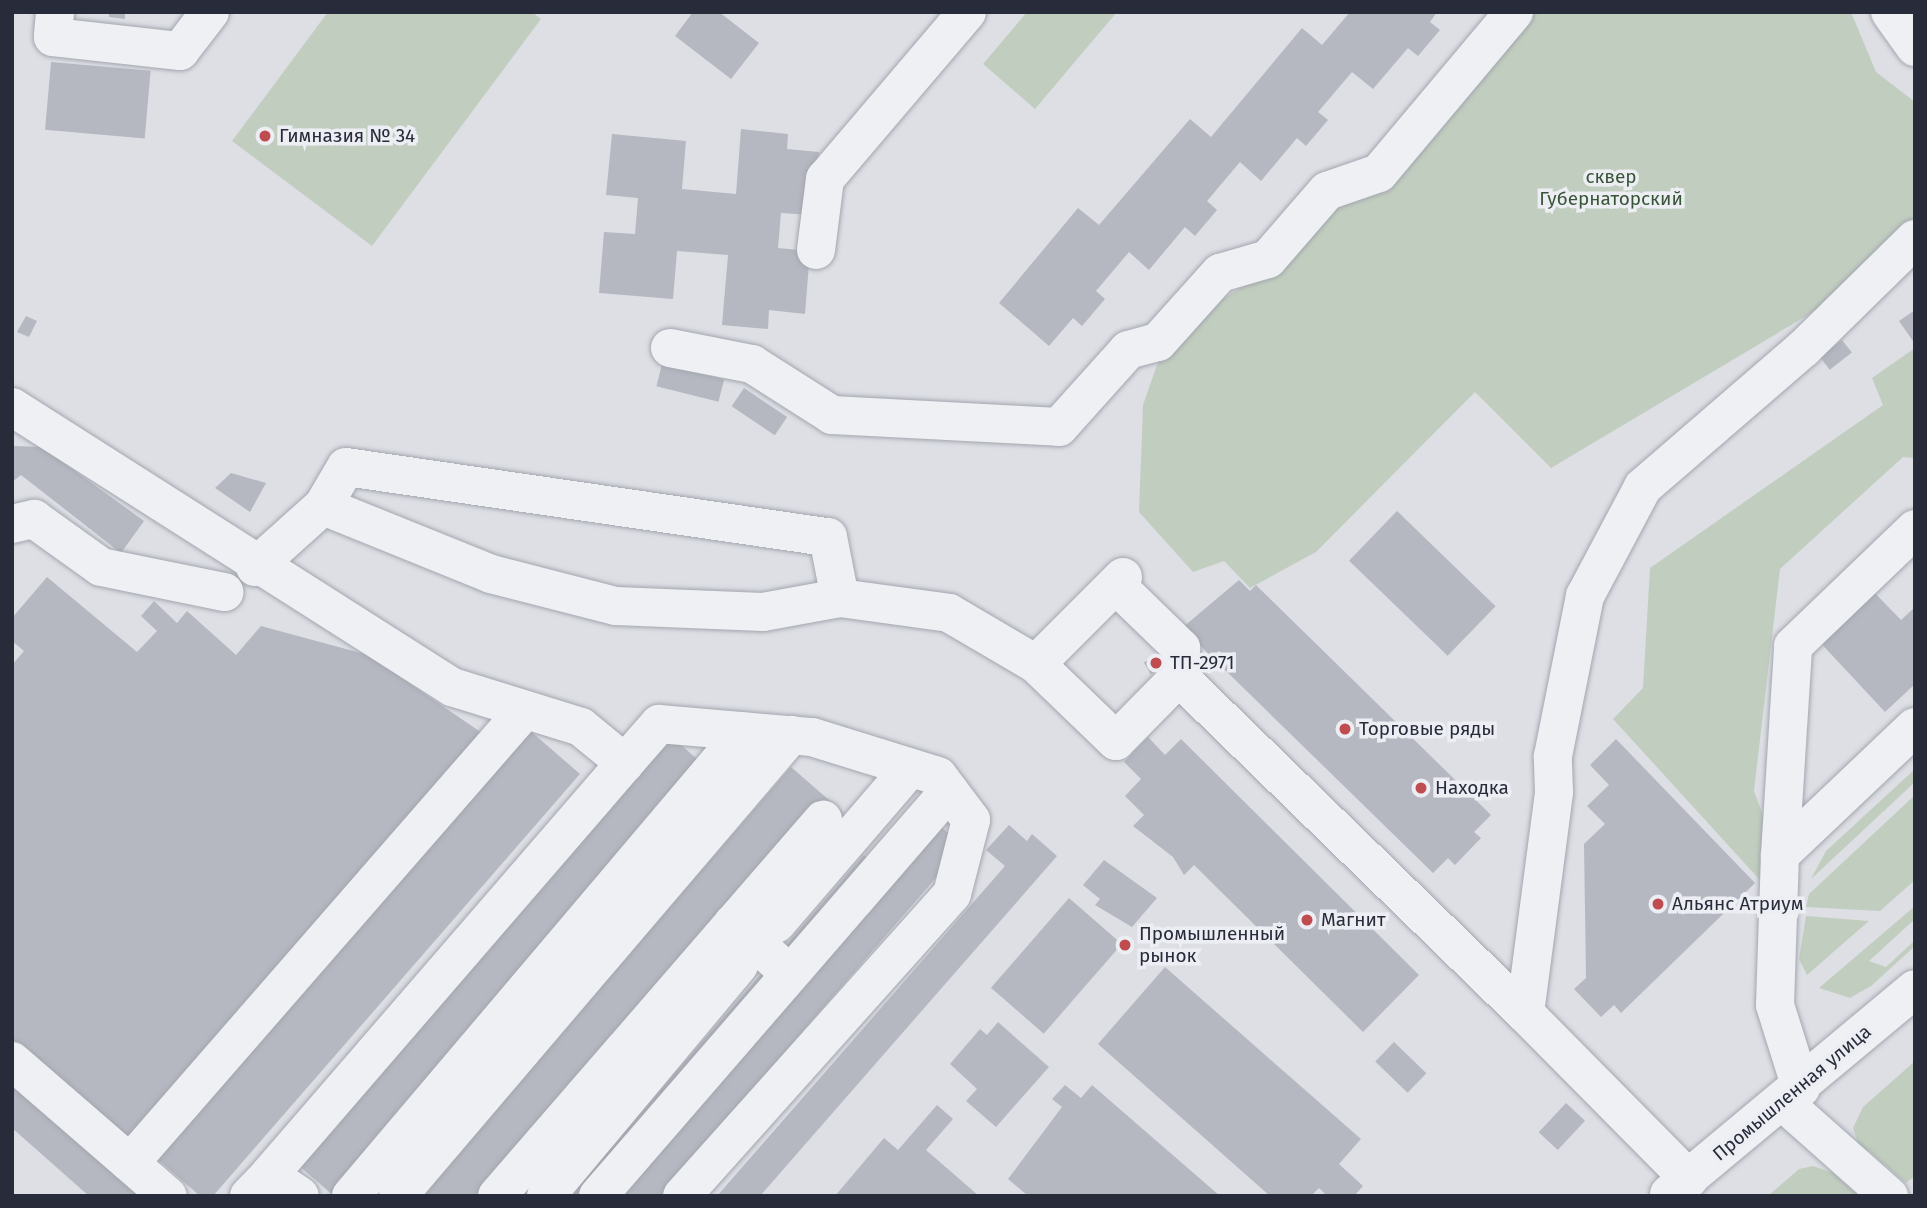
<!DOCTYPE html>
<html>
<head>
<meta charset="utf-8">
<style>
	body { margin:0 }
	#map { position:relative; width:1927px; height:1208px; overflow:hidden; background:#dddfe5; font-family:"Fira Sans",sans-serif }
	div>[style] { position:absolute }
	.green>* { inset:0; background:#c1cebf }
	.building>* { inset:0; background:#b5b8c1; transform-origin:0 0 }
	.roads { filter:drop-shadow(0 0 2px #a3a6ae) drop-shadow(0 0 2px #a3a6ae) }
	.minor>* { height:38px; margin:-19px; padding:0 19px; transform-origin:19px; border-radius:19px; background:#eff0f4 }
	.dots>* { width:19px; height:19px; translate:-50% -50%; box-sizing:border-box; border:4px solid #eceef3; border-radius:50% }
	span { translate:-50% -50%; white-space:nowrap; text-align:center; line-height:1.15; -webkit-text-stroke:7px #eceef3; paint-order:stroke }
	.poi-label { font-size:19px; color:#282c3a }
	.left { translate:0 -50%; text-align:left }
	.park-label { font-size:19px; color:#395537 }
	.street-label { font-size:19px; color:#282c3a }
	.frame { position:absolute; inset:0; border:14px solid #282c3a; pointer-events:none }
</style>
</head>
<body>
<div id="map">
	<div class="green">
		<i style="clip-path:polygon(328px 12px,532px 12px,541px 19px,372px 246px,232px 141px)"></i>
		<i style="clip-path:polygon(1027px 12px,1117px 12px,1035px 109px,983px 64px)"></i>
		<i style="clip-path:polygon(1530px 12px,1851px 12px,1876px 72px,1915px 102px,1915px 222px,1818px 309px,1551px 468px,1475px 392px,1316px 552px,1250px 588px,1224px 561px,1193px 572px,1139px 512px,1143px 405px,1158px 362px,1212px 305px,1274px 268px)"></i>
		<i style="clip-path:polygon(1915px 348px,1915px 458px,1903px 457px,1780px 569px,1754px 791px,1769px 831px,1766px 873px,1759px 879px,1613px 719px,1643px 688px,1650px 568px,1883px 405px,1872px 378px)"></i>
		<i style="clip-path:polygon(1915px 769px,1915px 782px,1811px 879px,1826px 851px)"></i>
		<i style="clip-path:polygon(1915px 795px,1915px 880px,1880px 911px,1806px 907px,1809px 894px)"></i>
		<i style="clip-path:polygon(1915px 906px,1915px 919px,1869px 961px,1886px 967px,1915px 940px,1915px 946px,1871px 986px,1850px 998px,1819px 988px)"></i>
		<i style="clip-path:polygon(1806px 916px,1869px 921px,1807px 975px,1799px 959px)"></i>
		<i style="clip-path:polygon(1915px 1061px,1915px 1176px,1906px 1183px,1868px 1150px,1862px 1155px,1853px 1128px,1863px 1107px)"></i>
		<i style="clip-path:polygon(1813px 1166px,1833px 1173px,1859px 1196px,1768px 1196px,1799px 1169px)"></i>
	</div>
	<div class="building">
		<i style="clip-path:polygon(109px 12px,125px 12px,125px 19px,109px 17px)"></i>
		<i style="clip-path:polygon(693px 12px,719px 12px,759px 43px,731px 79px,675px 36px)"></i>
		<i style="clip-path:polygon(1350px 12px,1437px 12px,1430px 22px,1440px 30px,1418px 56px,1408px 48px,1373px 89px,1352px 72px,1318px 112px,1328px 120px,1306px 146px,1297px 138px,1261px 181px,1240px 162px,1207px 201px,1217px 210px,1195px 236px,1185px 227px,1149px 270px,1129px 252px,1096px 291px,1105px 299px,1082px 326px,1073px 318px,1049px 346px,999px 303px,1078px 208px,1099px 225px,1190px 119px,1211px 137px,1302px 28px,1322px 45px)"></i>
		<i style="left:51px;top:62px;width:100px;height:68px;rotate:5deg"></i>
		<i style="clip-path:polygon(741px 129px,788px 134px,787px 149px,819px 152px,813px 215px,781px 213px,778px 248px,810px 251px,805px 314px,769px 310px,768px 329px,722px 325px,728px 255px,677px 251px,673px 299px,599px 293px,604px 232px,635px 234px,638px 198px,606px 195px,612px 134px,686px 141px,682px 189px,736px 194px)"></i>
		<i style="clip-path:polygon(1915px 310px,1915px 344px,1899px 321px)"></i>
		<i style="clip-path:polygon(26px 316px,37px 321px,29px 337px,17px 332px)"></i>
		<i style="left:1842px;top:340px;width:16px;height:28px;rotate:52deg"></i>
		<i style="left:662px;top:364px;width:64px;height:23px;rotate:14deg"></i>
		<i style="left:744px;top:388px;width:52px;height:22px;rotate:34deg"></i>
		<i style="clip-path:polygon(12px 446px,42px 447px,144px 521px,121px 553px,21px 475px,12px 482px)"></i>
		<i style="clip-path:polygon(231px 473px,266px 483px,250px 512px,215px 488px)"></i>
		<i style="left:1397px;top:511px;width:137px;height:69px;rotate:44deg"></i>
		<i style="clip-path:polygon(47px 577px,137px 652px,157px 631px,141px 616px,154px 601px,177px 623px,187px 611px,236px 655px,261px 626px,368px 655px,482px 733px,128px 1140px,12px 1039px,12px 665px,24px 651px,12px 641px,12px 618px)"></i>
		<i style="clip-path:polygon(1239px 580px,1250px 591px,1256px 585px,1491px 815px,1474px 832px,1481px 838px,1455px 865px,1448px 858px,1433px 873px,1182px 628px)"></i>
		<i style="clip-path:polygon(1869px 587px,1901px 620px,1915px 607px,1915px 684px,1885px 712px,1816px 638px)"></i>
		<i style="left:1162px;top:652px;width:14px;height:21px;rotate:60deg"></i>
		<i style="clip-path:polygon(527px 728px,580px 774px,213px 1196px,200px 1196px,154px 1156px)"></i>
		<i style="clip-path:polygon(671px 736px,698px 760px,334px 1196px,297px 1164px)"></i>
		<i style="clip-path:polygon(1148px 737px,1165px 755px,1181px 739px,1419px 975px,1363px 1032px,1194px 865px,1184px 875px,1173px 857px,1133px 826px,1144px 815px,1125px 796px,1141px 779px,1124px 762px)"></i>
		<i style="clip-path:polygon(1616px 739px,1755px 883px,1621px 1013px,1614px 1005px,1601px 1017px,1574px 989px,1586px 978px,1584px 844px,1605px 824px,1587px 806px,1609px 785px,1590px 765px)"></i>
		<i style="left:791px;top:767px;width:68px;height:568px;rotate:41deg"></i>
		<i style="clip-path:polygon(939px 825px,954px 838px,940px 873px,660px 1196px,569px 1196px,864px 855px,890px 877px)"></i>
		<i style="clip-path:polygon(1009px 825px,1027px 841px,1032px 834px,1057px 856px,760px 1196px,717px 1196px,1005px 866px,986px 850px)"></i>
		<i style="clip-path:polygon(1104px 860px,1157px 898px,1132px 927px,1095px 905px,1100px 899px,1083px 885px)"></i>
		<i style="left:1069px;top:898px;width:70px;height:119px;rotate:41deg"></i>
		<i style="clip-path:polygon(1165px 967px,1361px 1139px,1339px 1164px,1363px 1186px,1354px 1196px,1327px 1196px,1319px 1188px,1311px 1196px,1270px 1196px,1098px 1044px)"></i>
		<i style="clip-path:polygon(998px 1022px,1049px 1067px,996px 1127px,966px 1101px,977px 1089px,950px 1064px,980px 1029px,987px 1035px)"></i>
		<i style="left:1394px;top:1042px;width:45px;height:27px;rotate:44deg"></i>
		<i style="clip-path:polygon(12px 1079px,145px 1196px,89px 1196px,12px 1128px)"></i>
		<i style="clip-path:polygon(1065px 1085px,1081px 1098px,1092px 1085px,1220px 1196px,1028px 1196px,1008px 1179px,1062px 1107px,1052px 1099px)"></i>
		<i style="left:1566px;top:1103px;width:26px;height:40px;rotate:43deg"></i>
		<i style="clip-path:polygon(937px 1105px,953px 1119px,926px 1150px,979px 1196px,835px 1196px,884px 1138px,898px 1150px)"></i>
	</div>
	<div class="roads">
		<div class="minor">
			<i style="left:55px;top:12px;width:25px;rotate:95deg"></i>
			<i style="left:53px;top:37px;width:128px;rotate:6.3deg"></i>
			<i style="left:180px;top:51px;width:49px;rotate:-52.4deg"></i>
			<i style="left:1890px;top:12px;width:43px;rotate:54.5deg"></i>
			<i style="left:816px;top:250px;width:72px;rotate:-82.8deg"></i>
			<i style="left:825px;top:179px;width:219px;rotate:-49.6deg"></i>
			<i style="left:670px;top:348px;width:84px;rotate:11deg"></i>
			<i style="left:752px;top:364px;width:95px;rotate:32.5deg"></i>
			<i style="left:832px;top:415px;width:227px;rotate:3deg"></i>
			<i style="left:1059px;top:427px;width:103px;rotate:-48.1deg"></i>
			<i style="left:1128px;top:350px;width:31px;rotate:-15deg"></i>
			<i style="left:1158px;top:342px;width:93px;rotate:-48.1deg"></i>
			<i style="left:1220px;top:273px;width:50px;rotate:-16.3deg"></i>
			<i style="left:1268px;top:259px;width:90px;rotate:-49.1deg"></i>
			<i style="left:1327px;top:191px;width:55px;rotate:-19.1deg"></i>
			<i style="left:1379px;top:173px;width:210px;rotate:-50deg"></i>
			<i style="left:12px;top:407px;width:522px;rotate:32.47deg"></i>
			<i style="left:452px;top:687px;width:135px;rotate:17.2deg"></i>
			<i style="left:581px;top:727px;width:57px;rotate:39.3deg"></i>
			<i style="left:625px;top:763px;width:52px;rotate:-48.9deg"></i>
			<i style="left:659px;top:724px;width:154px;rotate:4.9deg"></i>
			<i style="left:812px;top:737px;width:132px;rotate:17.2deg"></i>
			<i style="left:938px;top:776px;width:55px;rotate:53.1deg"></i>
			<i style="left:971px;top:820px;width:76px;rotate:104.4deg"></i>
			<i style="left:952px;top:894px;width:405px;rotate:131.8deg"></i>
			<i style="left:323px;top:506px;width:45px;rotate:-59.5deg"></i>
			<i style="left:346px;top:467px;width:487px;rotate:8.3deg"></i>
			<i style="left:828px;top:537px;width:62px;rotate:78.9deg"></i>
			<i style="left:12px;top:524px;width:23px;rotate:-13deg"></i>
			<i style="left:34px;top:519px;width:82px;rotate:35.6deg"></i>
			<i style="left:101px;top:567px;width:126px;rotate:11.5deg"></i>
			<i style="left:255px;top:567px;width:91px;rotate:-41.9deg"></i>
			<i style="left:323px;top:506px;width:181px;rotate:22deg"></i>
			<i style="left:491px;top:574px;width:129px;rotate:14.4deg"></i>
			<i style="left:616px;top:606px;width:147px;rotate:2.3deg"></i>
			<i style="left:763px;top:612px;width:78px;rotate:-10.3deg"></i>
			<i style="left:840px;top:598px;width:110px;rotate:7.8deg"></i>
			<i style="left:949px;top:613px;width:101px;rotate:30.4deg"></i>
			<i style="left:1123px;top:577px;width:123px;rotate:135deg"></i>
			<i style="left:1036px;top:664px;width:111px;rotate:43.9deg"></i>
			<i style="left:1116px;top:741px;width:90px;rotate:-45.5deg"></i>
			<i style="left:1179px;top:677px;width:482px;rotate:44.2deg"></i>
			<i style="left:1116px;top:585px;width:91px;rotate:44.1deg"></i>
			<i style="left:1181px;top:648px;width:29px;rotate:94deg"></i>
			<i style="left:1780px;top:855px;width:209px;rotate:-86.4deg"></i>
			<i style="left:1793px;top:646px;width:169px;rotate:-43.8deg"></i>
			<i style="left:733px;top:923px;width:76px;rotate:41.8deg"></i>
			<i style="left:776px;top:924px;width:206px;rotate:-49.3deg"></i>
			<i style="left:12px;top:1061px;width:206px;rotate:40.9deg"></i>
			<i style="left:1801px;top:1088px;width:87px;rotate:-107.4deg"></i>
			<i style="left:1775px;top:1005px;width:150px;rotate:-88.1deg"></i>
			<i style="left:1780px;top:855px;width:186px;rotate:-43.5deg"></i>
			<i style="left:1783px;top:1102px;width:142px;rotate:41.6deg"></i>
			<i style="left:130px;top:1163px;width:598px;rotate:-48.93deg"></i>
			<i style="left:269px;top:1175px;width:544px;rotate:-49.17deg"></i>
			<i style="left:1689px;top:1179px;width:233px;rotate:-134.7deg"></i>
			<i style="left:1525px;top:1013px;width:223px;rotate:-82.5deg"></i>
			<i style="left:1554px;top:792px;width:36px;rotate:-92deg"></i>
			<i style="left:1553px;top:756px;width:163px;rotate:-78.7deg"></i>
			<i style="left:1585px;top:596px;width:123px;rotate:-62deg"></i>
			<i style="left:1643px;top:487px;width:211px;rotate:-40.8deg"></i>
			<i style="left:1803px;top:349px;width:157px;rotate:-44.5deg"></i>
			<i style="left:1669px;top:1194px;width:320px;rotate:-39.8deg"></i>
			<i style="left:249px;top:1196px;width:29px;rotate:-46deg"></i>
			<i style="left:269px;top:1175px;width:37px;rotate:34deg"></i>
			<i style="left:351px;top:1196px;width:609px;rotate:-49.72deg"></i>
			<i style="left:398px;top:1196px;width:606px;rotate:-49.55deg"></i>
			<i style="left:497px;top:1196px;width:498px;rotate:-49.1deg"></i>
			<i style="left:546px;top:1196px;width:301px;rotate:-50.1deg"></i>
			<i style="left:598px;top:1196px;width:536px;rotate:-49.09deg"></i>
		</div>
	</div>
	<div class="dots">
		<i style="left:265px;top:136px;background:#bf4d4f"></i>
		<i style="left:1156px;top:663px;background:#bf4d4f"></i>
		<i style="left:1345px;top:729px;background:#bf4d4f"></i>
		<i style="left:1421px;top:788px;background:#bf4d4f"></i>
		<i style="left:1658px;top:904px;background:#bf4d4f"></i>
		<i style="left:1307px;top:920px;background:#bf4d4f"></i>
		<i style="left:1125px;top:945px;background:#bf4d4f"></i>
	</div>
	<div class="poi-label">
		<span class="left" style="left:279px;top:136px">Гимназия № 34</span>
		<span class="left" style="left:1170px;top:663px">ТП-2971</span>
		<span class="left" style="left:1359px;top:729px">Торговые ряды</span>
		<span class="left" style="left:1435px;top:788px">Находка</span>
		<span class="left" style="left:1672px;top:904px">Альянс Атриум</span>
		<span class="left" style="left:1321px;top:920px">Магнит</span>
		<span class="left" style="left:1139px;top:945px">Промышленный<br>рынок</span>
	</div>
	<div class="park-label">
		<span style="left:1611px;top:188px">сквер<br>Губернаторский</span>
	</div>
	<div class="street-label">
		<span style="left:1792px;top:1093px;rotate:-40deg">Промышленная улица</span>
	</div>
	<div class="frame"></div>
</div>
</body>
</html>
